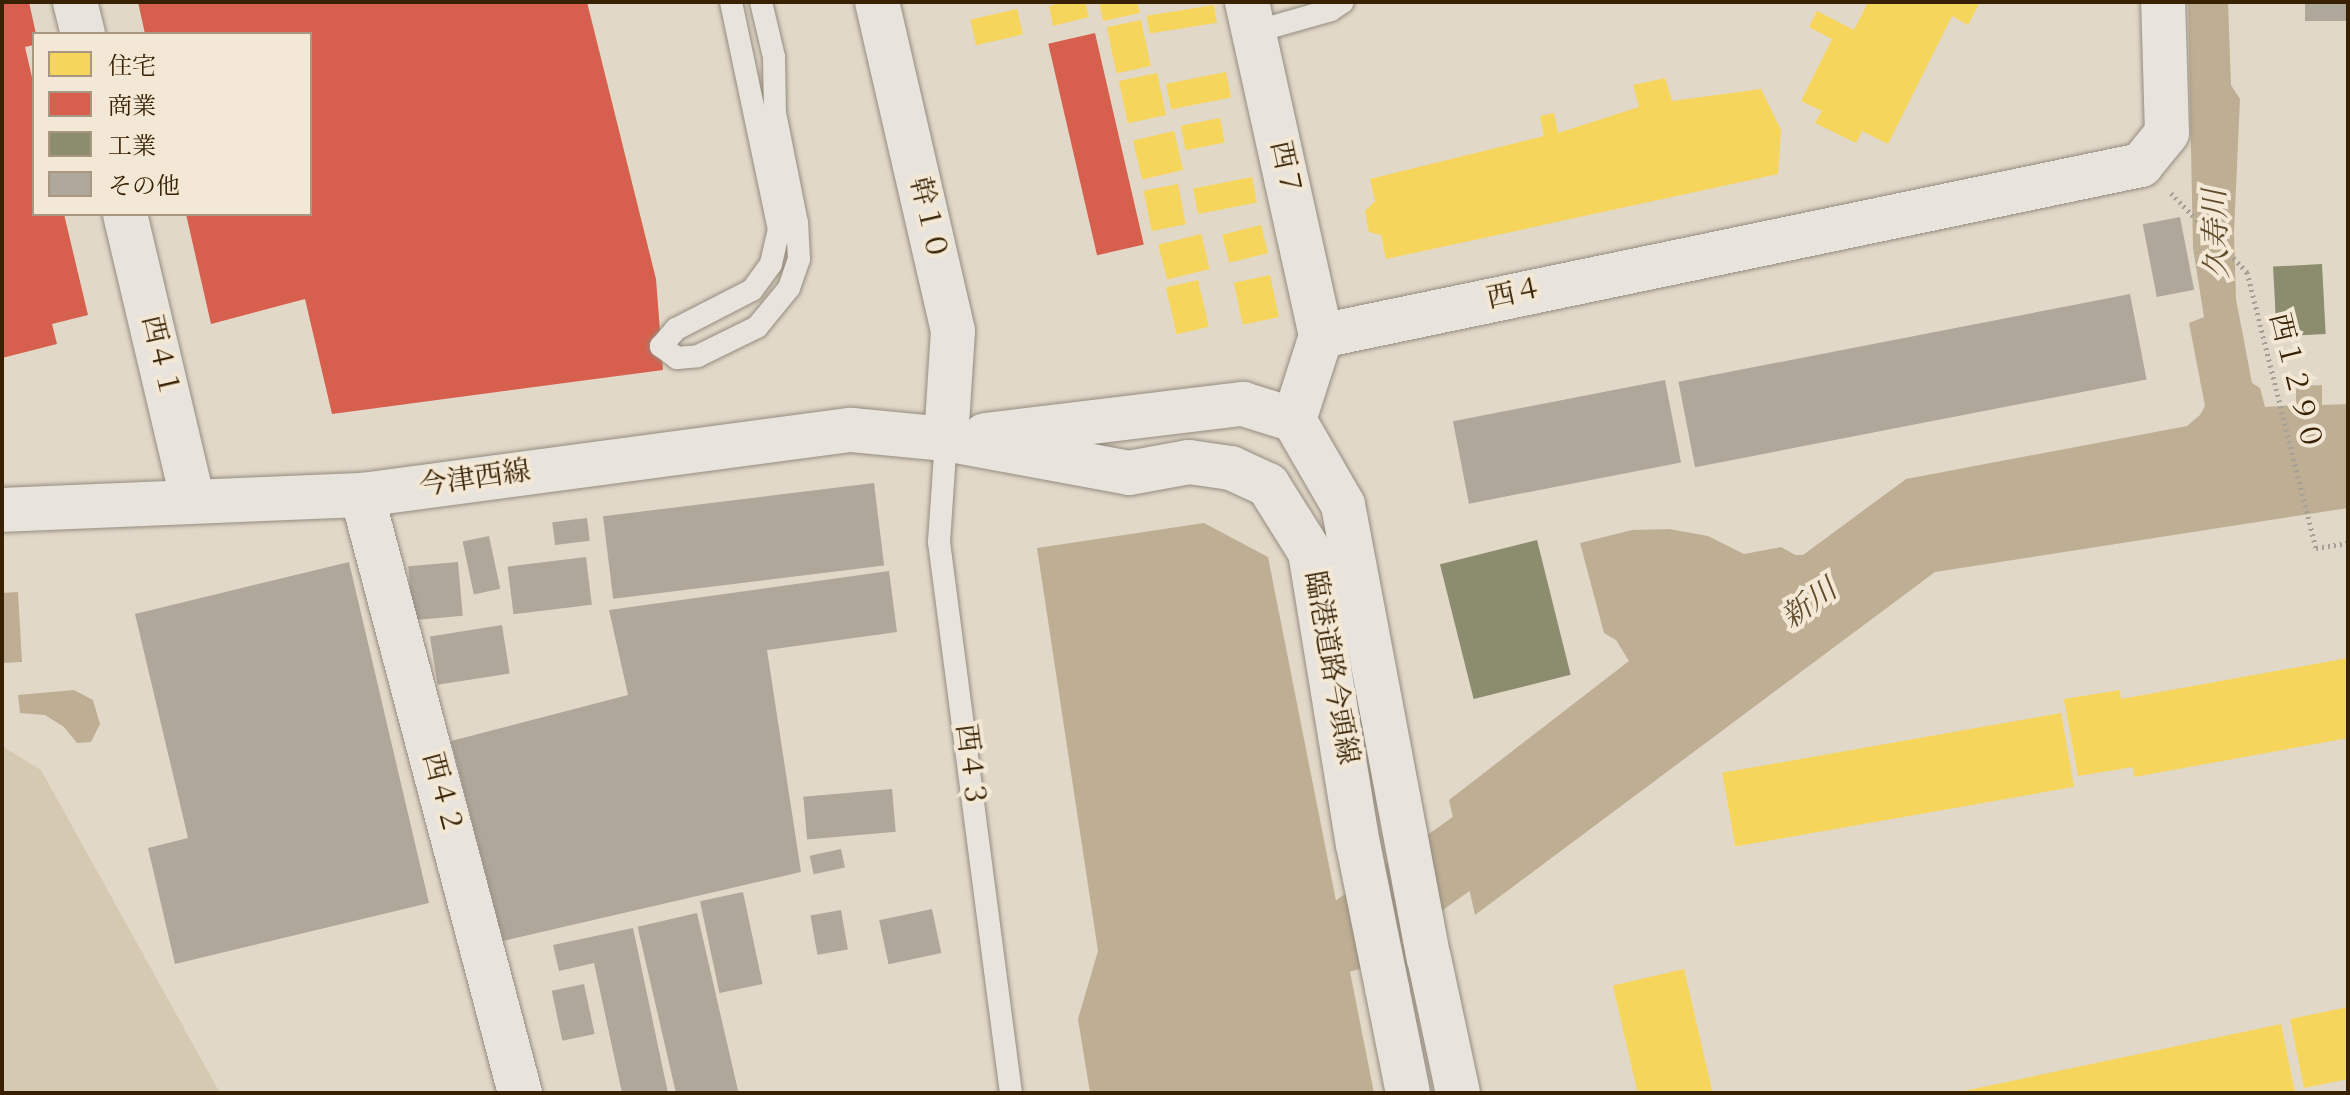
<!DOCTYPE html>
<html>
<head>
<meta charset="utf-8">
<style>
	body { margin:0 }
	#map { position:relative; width:2350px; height:1095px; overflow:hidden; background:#e2d8c8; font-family:"IM FELL English","Noto Serif JP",serif }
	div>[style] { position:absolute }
	.green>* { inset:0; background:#d6c9b1 }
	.water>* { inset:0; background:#beae94 }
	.pier>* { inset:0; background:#e2d8c8 }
	.homes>* { inset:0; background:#f6d55c; transform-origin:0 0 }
	.shops>* { inset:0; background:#d6604d; transform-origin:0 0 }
	.industry>* { inset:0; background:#8c8c6e; transform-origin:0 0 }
	.river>* { height:70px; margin:-35px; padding:0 35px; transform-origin:35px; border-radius:35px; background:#beae94 }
	.building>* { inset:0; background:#afa79a; transform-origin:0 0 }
	.path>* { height:5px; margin-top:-2.5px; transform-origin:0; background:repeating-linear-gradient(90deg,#a6a097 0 2px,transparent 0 6px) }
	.roads { filter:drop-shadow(0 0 2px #948c7f) drop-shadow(0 0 2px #948c7f) }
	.service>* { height:22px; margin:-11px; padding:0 11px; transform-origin:11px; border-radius:11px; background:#e8e3dc }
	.minor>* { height:44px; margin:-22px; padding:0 22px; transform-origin:22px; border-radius:22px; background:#e8e3dc }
	.tertiary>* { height:44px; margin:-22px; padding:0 22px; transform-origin:22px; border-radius:22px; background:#e8e3dc }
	span { translate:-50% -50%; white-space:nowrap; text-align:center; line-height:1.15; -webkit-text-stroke:8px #f3e8d5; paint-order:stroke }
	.street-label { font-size:28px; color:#382103 }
	.water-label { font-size:30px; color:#624c2e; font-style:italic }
	.frame { position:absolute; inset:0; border:4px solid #382103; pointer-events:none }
	.legend { position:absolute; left:32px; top:32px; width:280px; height:184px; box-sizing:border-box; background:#f3e8d5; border:2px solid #a89881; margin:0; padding:10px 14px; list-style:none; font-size:24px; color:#382103 }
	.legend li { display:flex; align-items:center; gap:16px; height:40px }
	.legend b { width:40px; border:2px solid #a89881 }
</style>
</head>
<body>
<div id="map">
	<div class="green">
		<i style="clip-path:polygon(2px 746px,41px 770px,220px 1093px,2px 1093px)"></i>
	</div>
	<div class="water">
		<i style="clip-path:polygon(2188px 2px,2228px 2px,2231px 85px,2240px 99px,2234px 233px,2236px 299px,2252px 383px,2260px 388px,2265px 407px,2296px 405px,2296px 386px,2322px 385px,2322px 405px,2348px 404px,2348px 508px,1935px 572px,1475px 915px,1449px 800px,1629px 661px,1616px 640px,1604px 633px,1580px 543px,1632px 530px,1669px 529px,1708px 536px,1744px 554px,1781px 547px,1795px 555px,1803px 555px,1906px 479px,2187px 426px,2200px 415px,2205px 406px,2189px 323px,2204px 317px,2193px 248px)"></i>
		<i style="clip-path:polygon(1204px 523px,1268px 557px,1374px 1093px,1090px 1093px,1078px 1019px,1098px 951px,1037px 548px)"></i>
		<i style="clip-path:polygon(18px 592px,22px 662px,2px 663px,2px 593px)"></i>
		<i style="clip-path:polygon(74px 690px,93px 700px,100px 724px,91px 742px,77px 743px,64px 727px,45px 715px,20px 713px,18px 695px)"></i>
	</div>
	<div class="pier">
		<i style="clip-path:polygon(1334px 860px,1362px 1006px,1359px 1009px,1330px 862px)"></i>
	</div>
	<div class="homes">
		<i style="clip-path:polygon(1064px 2px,1085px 2px,1089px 17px,1053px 26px,1049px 6px)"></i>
		<i style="clip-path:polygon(1099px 2px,1137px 2px,1140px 13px,1103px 21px)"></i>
		<i style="clip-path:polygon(1868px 2px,1980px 2px,1968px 25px,1952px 16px,1888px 144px,1862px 131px,1856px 143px,1815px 123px,1822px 111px,1801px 101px,1832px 39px,1809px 27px,1817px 11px,1854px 30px)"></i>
		<i style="left:1214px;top:5px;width:18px;height:68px;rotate:81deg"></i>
		<i style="left:1017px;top:9px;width:26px;height:48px;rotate:77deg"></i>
		<i style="left:1141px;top:20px;width:47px;height:35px;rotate:78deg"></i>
		<i style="left:1226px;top:72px;width:26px;height:61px;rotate:79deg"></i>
		<i style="left:1157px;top:73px;width:43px;height:39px;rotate:78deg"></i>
		<i style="clip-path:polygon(1665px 78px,1672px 101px,1761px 89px,1781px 130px,1778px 174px,1386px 259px,1381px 235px,1369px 232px,1365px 211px,1375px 201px,1370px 179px,1544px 136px,1540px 116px,1554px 113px,1558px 133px,1639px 107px,1633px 85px)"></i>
		<i style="left:1220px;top:118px;width:25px;height:40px;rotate:79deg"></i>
		<i style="left:1174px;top:131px;width:40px;height:42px;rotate:77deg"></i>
		<i style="left:1252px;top:177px;width:26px;height:60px;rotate:79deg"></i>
		<i style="left:1178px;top:184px;width:41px;height:35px;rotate:79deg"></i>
		<i style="left:1261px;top:225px;width:29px;height:40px;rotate:76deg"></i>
		<i style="left:1201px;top:234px;width:36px;height:44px;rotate:76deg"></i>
		<i style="left:1270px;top:275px;width:43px;height:37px;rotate:78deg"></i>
		<i style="left:1198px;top:280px;width:48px;height:33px;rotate:77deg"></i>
		<i style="clip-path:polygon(2348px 658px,2348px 738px,2134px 777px,2133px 767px,2078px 776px,2064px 699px,2120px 690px,2121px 699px)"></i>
		<i style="left:2061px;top:713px;width:75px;height:344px;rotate:80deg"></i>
		<i style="left:1684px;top:969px;width:127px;height:73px;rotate:77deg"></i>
		<i style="clip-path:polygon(2348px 1007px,2348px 1079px,2304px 1088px,2290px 1019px)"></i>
		<i style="clip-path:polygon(2281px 1024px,2295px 1093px,1960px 1093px,1959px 1092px)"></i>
	</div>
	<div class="shops">
		<i style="clip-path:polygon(2px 2px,29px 2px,36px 34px,34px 45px,25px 47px,34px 86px,34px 214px,64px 214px,88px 315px,52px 324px,57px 344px,2px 358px)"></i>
		<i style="clip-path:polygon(138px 2px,587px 2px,656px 279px,663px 370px,332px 414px,305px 299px,211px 324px,186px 214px,310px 214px,310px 34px,145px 34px)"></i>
		<i style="left:1095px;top:33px;width:217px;height:48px;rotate:77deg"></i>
	</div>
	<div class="industry">
		<i style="left:2322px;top:264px;width:70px;height:49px;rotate:87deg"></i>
		<i style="left:1537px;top:540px;width:139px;height:100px;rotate:76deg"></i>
	</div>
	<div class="river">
		<i style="left:1345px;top:937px;width:239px;rotate:-35.6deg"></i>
	</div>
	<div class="building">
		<i style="left:2305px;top:2px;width:43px;height:19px"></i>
		<i style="left:2180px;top:217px;width:74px;height:38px;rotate:79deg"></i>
		<i style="left:2130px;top:294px;width:87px;height:460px;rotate:79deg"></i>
		<i style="left:1665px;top:380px;width:84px;height:216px;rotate:79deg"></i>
		<i style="left:874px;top:483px;width:83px;height:273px;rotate:83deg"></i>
		<i style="left:587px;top:518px;width:23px;height:35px;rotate:83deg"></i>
		<i style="left:489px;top:536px;width:54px;height:27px;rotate:78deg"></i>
		<i style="left:586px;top:557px;width:48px;height:79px;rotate:83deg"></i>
		<i style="clip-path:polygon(349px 562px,429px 903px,175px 964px,148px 848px,188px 838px,135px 614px)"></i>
		<i style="left:458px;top:562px;width:54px;height:50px;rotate:85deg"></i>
		<i style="clip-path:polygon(889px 571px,897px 632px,767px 650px,801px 872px,503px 941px,451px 741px,628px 695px,609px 610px)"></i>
		<i style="left:502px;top:625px;width:49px;height:73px;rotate:81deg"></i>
		<i style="left:892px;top:789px;width:43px;height:89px;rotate:85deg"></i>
		<i style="left:841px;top:849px;width:19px;height:32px;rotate:78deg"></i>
		<i style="left:743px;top:892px;width:94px;height:44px;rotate:78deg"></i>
		<i style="left:932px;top:909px;width:45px;height:54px;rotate:78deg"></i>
		<i style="left:841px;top:910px;width:40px;height:31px;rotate:80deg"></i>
		<i style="left:697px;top:913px;width:184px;height:61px;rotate:77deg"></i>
		<i style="clip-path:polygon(633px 928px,668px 1093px,622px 1093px,594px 963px,559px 971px,553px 945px)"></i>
		<i style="left:584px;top:984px;width:51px;height:33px;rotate:78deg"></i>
	</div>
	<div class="path">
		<i style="left:2171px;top:193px;width:110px;rotate:46.1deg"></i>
		<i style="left:2247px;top:272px;width:284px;rotate:76deg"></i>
		<i style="left:2316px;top:548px;width:32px;rotate:-9deg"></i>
	</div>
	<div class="roads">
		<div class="service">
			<i style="left:731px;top:2px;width:232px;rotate:78.1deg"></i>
			<i style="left:779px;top:229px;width:36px;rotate:103deg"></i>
			<i style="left:771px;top:264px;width:32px;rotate:126deg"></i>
			<i style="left:752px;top:290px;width:85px;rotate:152.8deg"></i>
			<i style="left:676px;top:329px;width:23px;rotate:131deg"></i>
			<i style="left:661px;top:346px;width:20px;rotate:37deg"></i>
			<i style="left:677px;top:358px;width:21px;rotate:-5deg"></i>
			<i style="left:698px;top:356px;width:66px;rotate:-26.2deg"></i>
			<i style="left:757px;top:327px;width:50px;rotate:-50.6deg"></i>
			<i style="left:789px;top:288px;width:31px;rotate:-71deg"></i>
			<i style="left:799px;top:259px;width:36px;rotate:-93deg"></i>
			<i style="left:797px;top:223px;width:112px;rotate:-101.3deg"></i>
			<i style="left:775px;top:113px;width:56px;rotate:-91deg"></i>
			<i style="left:774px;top:57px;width:57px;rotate:-103.3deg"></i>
			<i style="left:1254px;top:32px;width:80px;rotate:-15.9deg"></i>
			<i style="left:1331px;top:10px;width:14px;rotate:-34deg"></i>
			<i style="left:946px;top:439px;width:103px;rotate:93.9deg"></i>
			<i style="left:939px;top:542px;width:556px;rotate:82.56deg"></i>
		</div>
		<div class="minor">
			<i style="left:75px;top:2px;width:33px;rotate:76deg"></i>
			<i style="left:1247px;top:2px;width:342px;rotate:77.5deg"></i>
			<i style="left:125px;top:214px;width:295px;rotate:76.7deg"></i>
			<i style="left:1294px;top:420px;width:88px;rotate:-72.2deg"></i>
			<i style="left:1321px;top:336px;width:838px;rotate:-11.78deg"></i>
			<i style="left:2141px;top:165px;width:41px;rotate:-50.9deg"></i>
			<i style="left:2167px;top:133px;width:131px;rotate:-91.7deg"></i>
			<i style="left:1294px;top:420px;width:98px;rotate:60deg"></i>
			<i style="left:1343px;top:505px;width:461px;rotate:79.3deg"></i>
			<i style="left:985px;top:435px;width:260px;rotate:-6.9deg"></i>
			<i style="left:1243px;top:404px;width:53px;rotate:17.4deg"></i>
			<i style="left:946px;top:439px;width:186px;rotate:10.5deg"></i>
			<i style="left:1129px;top:473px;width:61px;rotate:-10.4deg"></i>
			<i style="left:1189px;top:462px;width:42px;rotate:8.1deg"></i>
			<i style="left:1231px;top:468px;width:41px;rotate:24.7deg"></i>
			<i style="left:1268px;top:485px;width:79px;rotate:57.9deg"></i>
			<i style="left:1310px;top:552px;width:296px;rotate:80.7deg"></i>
			<i style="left:1358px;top:844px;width:147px;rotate:78.6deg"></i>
			<i style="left:362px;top:495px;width:619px;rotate:75.2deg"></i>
		</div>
		<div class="tertiary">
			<i style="left:2px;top:510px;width:360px;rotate:-2.4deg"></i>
			<i style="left:362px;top:495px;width:494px;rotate:-7.6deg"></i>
			<i style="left:852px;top:430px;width:94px;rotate:5.5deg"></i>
			<i style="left:946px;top:439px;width:108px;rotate:-86.3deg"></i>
			<i style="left:953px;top:331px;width:338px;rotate:-103deg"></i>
			<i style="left:1429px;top:958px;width:138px;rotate:77.9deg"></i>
			<i style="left:1387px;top:988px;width:107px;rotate:78.7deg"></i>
		</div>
	</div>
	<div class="street-label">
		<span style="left:1284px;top:169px;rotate:78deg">西７</span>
		<span style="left:927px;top:219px;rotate:77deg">幹１０</span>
		<span style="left:1515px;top:295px;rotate:-12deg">西４</span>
		<span style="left:159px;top:357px;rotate:77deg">西４１</span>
		<span style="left:2294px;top:382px;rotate:76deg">西１２９０</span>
		<span style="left:475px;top:480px;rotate:-8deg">今津西線</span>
		<span style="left:1330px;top:668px;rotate:80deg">臨港道路今頭線</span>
		<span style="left:969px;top:766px;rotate:83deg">西４３</span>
		<span style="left:441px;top:794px;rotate:75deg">西４２</span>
	</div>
	<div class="water-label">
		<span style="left:2218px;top:234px;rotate:-92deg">久寿川</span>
		<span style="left:1810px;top:605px;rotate:-36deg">新川</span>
	</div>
	<div class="frame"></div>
	<ul class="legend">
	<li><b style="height:22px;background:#f6d55c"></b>住宅</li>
	<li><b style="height:22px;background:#d6604d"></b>商業</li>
	<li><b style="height:22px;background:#8c8c6e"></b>工業</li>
	<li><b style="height:22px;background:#afa79a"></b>その他</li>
	</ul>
</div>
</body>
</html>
